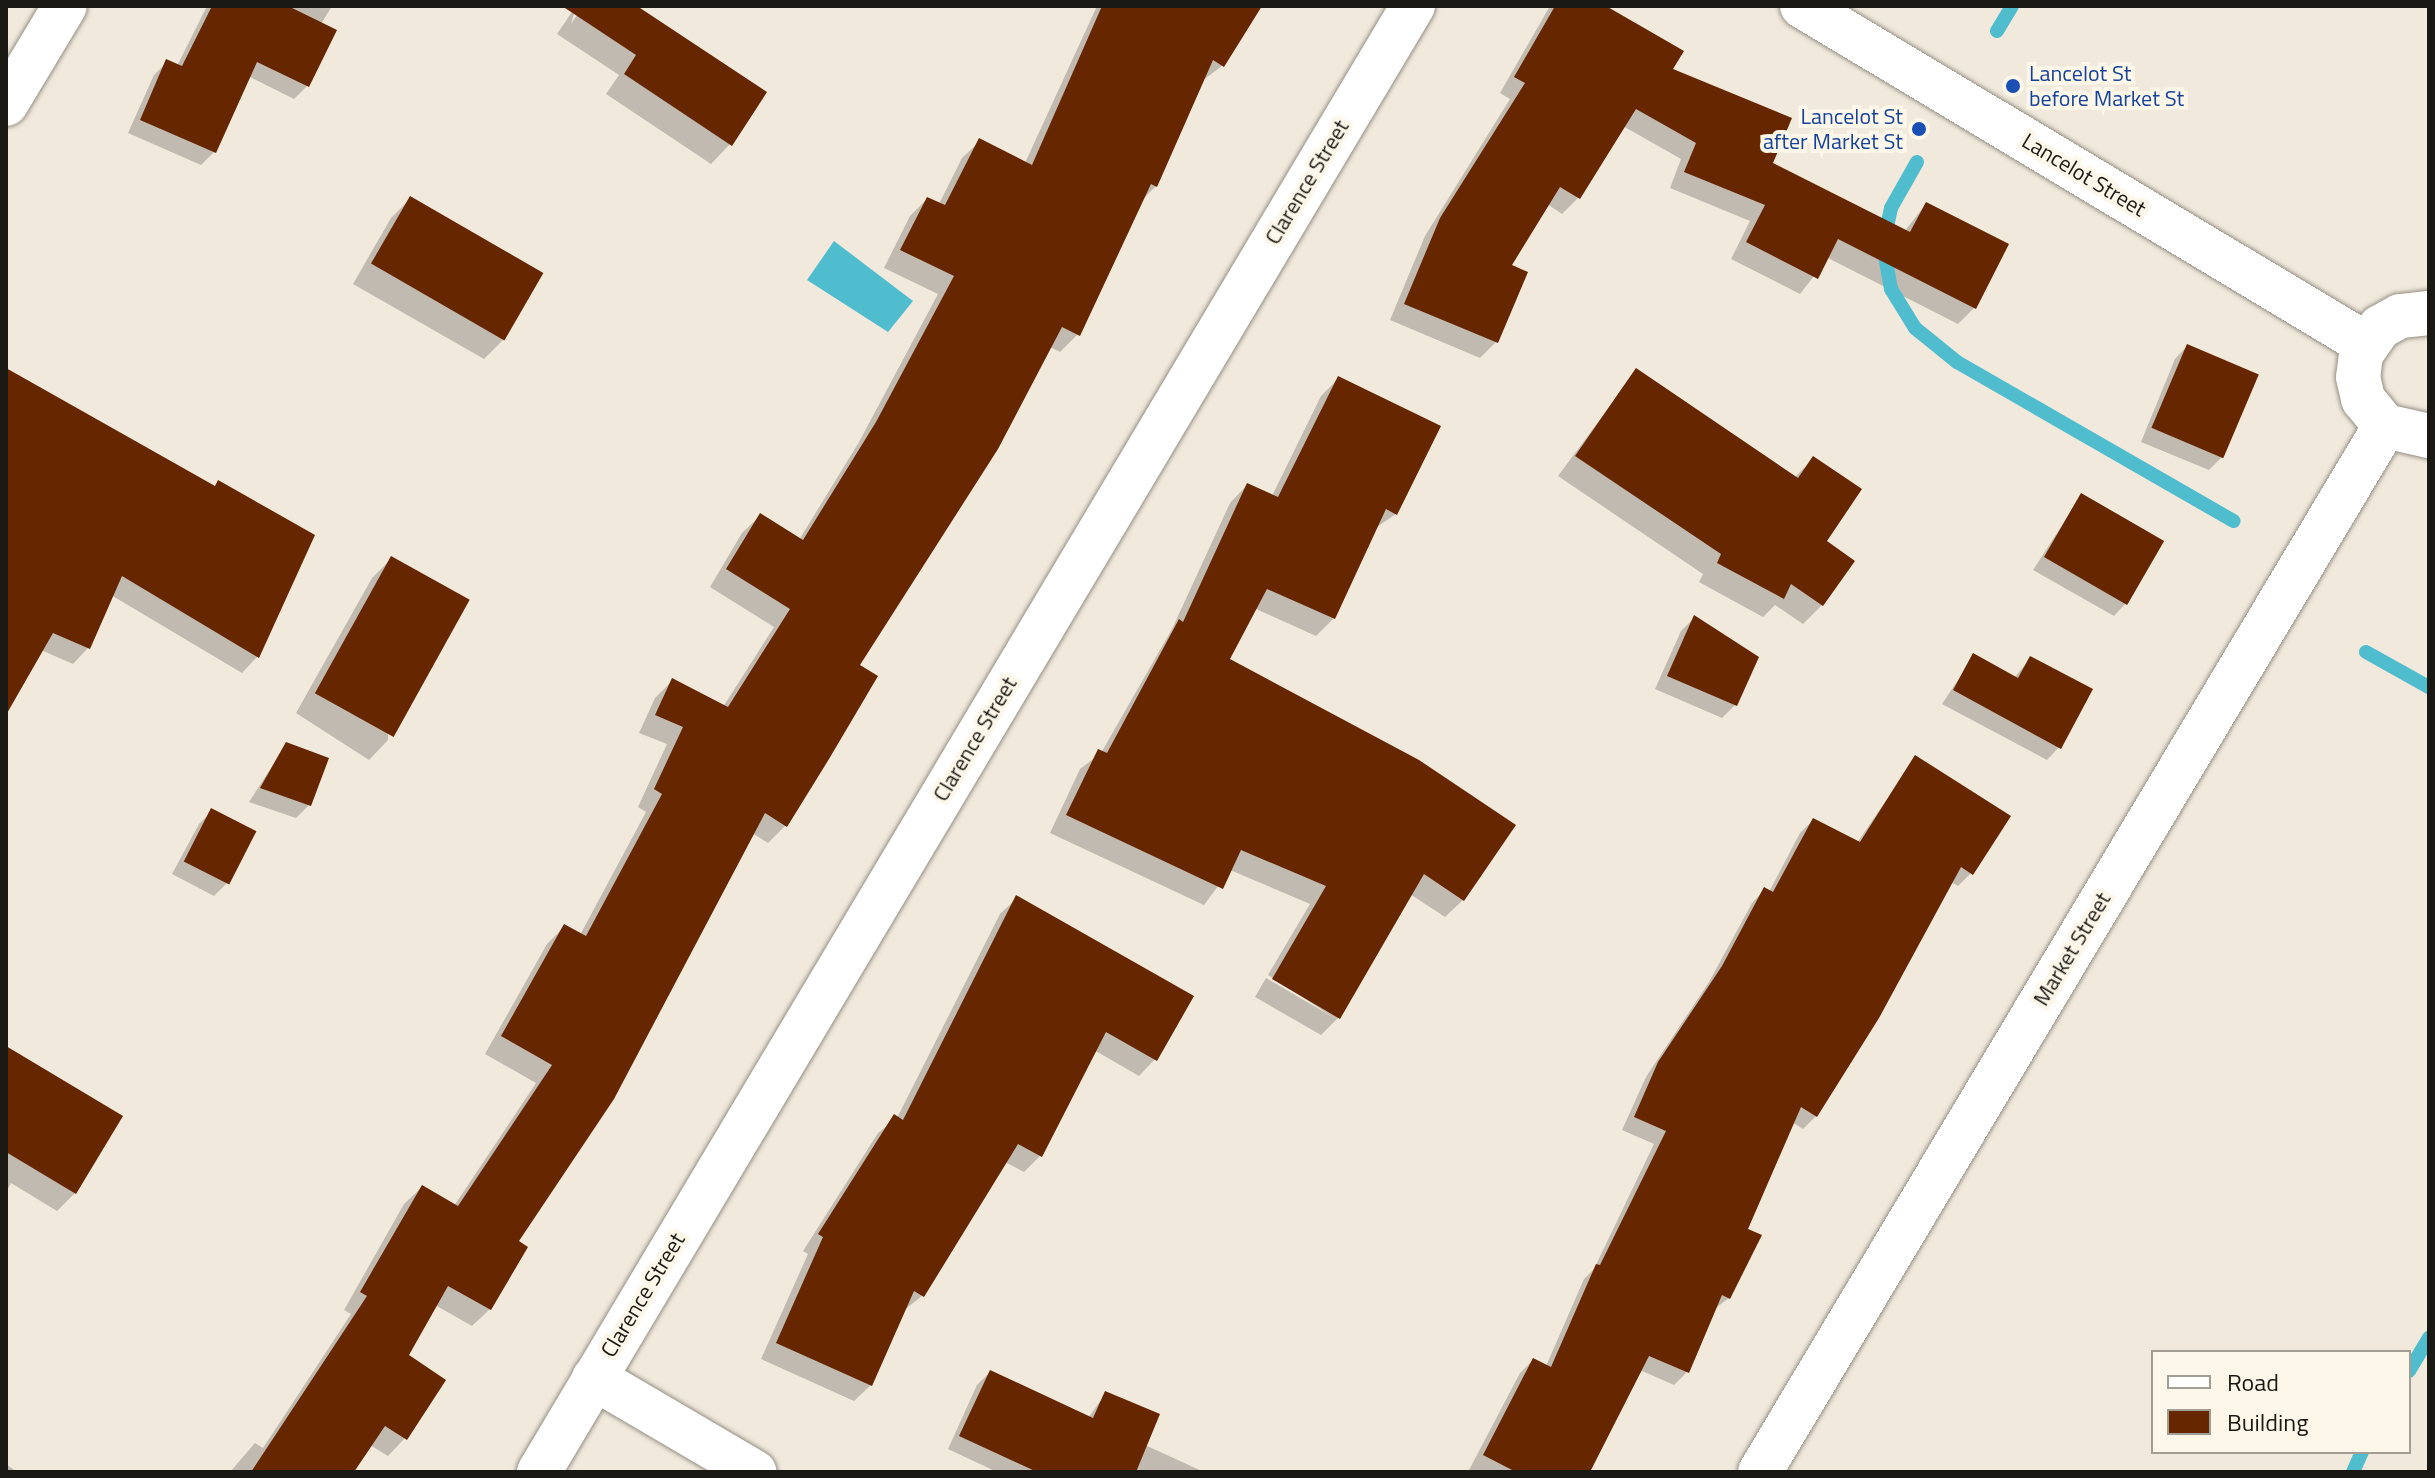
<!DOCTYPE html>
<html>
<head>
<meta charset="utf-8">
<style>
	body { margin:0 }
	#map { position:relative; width:2435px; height:1478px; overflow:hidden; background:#f0e9dc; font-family:"Titillium Web",sans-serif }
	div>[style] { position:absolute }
	.water>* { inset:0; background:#50bdcf }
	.shadow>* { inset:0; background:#0003 }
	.stream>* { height:14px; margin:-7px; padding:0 7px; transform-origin:7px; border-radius:7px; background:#50bdcf }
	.building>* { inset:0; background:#652600; transform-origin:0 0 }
	.roads { filter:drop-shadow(0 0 2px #958f83) drop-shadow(0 0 2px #958f83) }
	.minor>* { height:44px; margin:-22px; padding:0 22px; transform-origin:22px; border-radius:22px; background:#fff }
	.dots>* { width:22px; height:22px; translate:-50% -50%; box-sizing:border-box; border:4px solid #fdf7e9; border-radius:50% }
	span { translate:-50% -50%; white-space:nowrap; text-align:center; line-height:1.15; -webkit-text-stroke:8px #fdf7e9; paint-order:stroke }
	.transit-label { font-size:22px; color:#164399 }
	.left { translate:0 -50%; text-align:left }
	.right { translate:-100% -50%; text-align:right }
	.street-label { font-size:22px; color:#1a1813 }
	.frame { position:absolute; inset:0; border:8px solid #1a1813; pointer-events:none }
	.legend { position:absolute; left:2151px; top:1350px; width:260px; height:104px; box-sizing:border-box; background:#fdf7e9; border:2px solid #a29e93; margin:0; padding:10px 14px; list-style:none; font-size:24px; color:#1a1813 }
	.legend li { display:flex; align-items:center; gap:16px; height:40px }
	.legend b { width:40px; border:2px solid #a29e93 }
</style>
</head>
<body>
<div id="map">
	<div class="water">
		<i style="clip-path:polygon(834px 241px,913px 301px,888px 332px,807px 280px)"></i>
	</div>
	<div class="shadow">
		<i style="clip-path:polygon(207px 6px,332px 6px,321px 24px,335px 31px,307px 86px,294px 99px,248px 76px,214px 152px,201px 165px,128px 133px,154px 75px,167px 62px,177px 66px)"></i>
		<i style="clip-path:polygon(576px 6px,571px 24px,583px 6px,633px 6px,730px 144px,711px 164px,606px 94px,619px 75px,557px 34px)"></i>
		<i style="clip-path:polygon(1097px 6px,1232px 6px,1222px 66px,1202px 81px,1156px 186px,1142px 200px,1078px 334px,1060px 352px,1050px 347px,857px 665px,786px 825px,768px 843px,752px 833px,516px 1242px,490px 1309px,472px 1326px,435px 1305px,406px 1356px,405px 1438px,388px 1456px,370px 1445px,352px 1472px,230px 1472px,255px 1443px,263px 1448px,351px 1314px,344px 1310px,404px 1204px,422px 1187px,454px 1206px,536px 1083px,485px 1054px,547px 944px,565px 926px,580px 935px,646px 812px,638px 807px,667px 744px,639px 733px,655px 698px,672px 681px,723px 707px,774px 627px,710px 587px,742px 533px,760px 516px,799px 540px,859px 442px,938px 294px,884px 268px,910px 216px,927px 199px,939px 204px,962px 158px,980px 141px,1025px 163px)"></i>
		<i style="clip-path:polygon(1550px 6px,1602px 6px,1771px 164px,1904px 232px,1926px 204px,2006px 245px,1974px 308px,1958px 324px,1828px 258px,1800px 294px,1731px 259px,1750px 221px,1670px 188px,1681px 159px,1623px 126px,1578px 198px,1562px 214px,1547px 204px,1509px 266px,1496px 342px,1480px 358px,1390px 320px,1425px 236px,1510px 99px,1500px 93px)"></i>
		<i style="clip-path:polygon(410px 199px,503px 340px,484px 359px,353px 284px,391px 218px)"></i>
		<i style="clip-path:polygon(2187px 346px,2222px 457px,2209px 470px,2141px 442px,2175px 359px)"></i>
		<i style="clip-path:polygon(6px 371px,213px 488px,312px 536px,257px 657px,242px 673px,111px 595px,88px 648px,73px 664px,41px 650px,6px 711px)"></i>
		<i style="clip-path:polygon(1636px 371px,1794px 478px,1813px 459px,1822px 605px,1803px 624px,1775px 605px,1763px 617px,1699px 582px,1703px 574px,1558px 476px)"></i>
		<i style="clip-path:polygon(1339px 378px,1396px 514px,1374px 529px,1334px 618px,1316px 636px,1254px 608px,1227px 659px,1463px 900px,1445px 917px,1410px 894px,1339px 1017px,1321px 1035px,1255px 997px,1266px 978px,1336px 1019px,1268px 975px,1310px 904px,1230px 870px,1204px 905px,1050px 833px,1080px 769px,1101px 753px,1172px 629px,1230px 503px,1247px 485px,1272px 496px,1321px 396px)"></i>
		<i style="clip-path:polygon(2081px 496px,2126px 603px,2114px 616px,2033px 570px)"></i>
		<i style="clip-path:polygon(391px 559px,388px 740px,369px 760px,296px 713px,372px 578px)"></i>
		<i style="clip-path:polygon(1694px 618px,1735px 705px,1722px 718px,1655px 689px,1681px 631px)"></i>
		<i style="clip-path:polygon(1974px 656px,2014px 678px,2031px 658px,2059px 747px,2047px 760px,1942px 704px)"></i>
		<i style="clip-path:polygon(286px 745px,309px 805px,296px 818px,249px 802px)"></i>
		<i style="clip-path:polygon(1915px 758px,1971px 873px,1958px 886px,1951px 882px,1816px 1116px,1803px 1129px,1792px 1122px,1746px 1230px,1729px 1298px,1713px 1310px,1687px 1372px,1674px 1385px,1640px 1370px,1588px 1472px,1468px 1472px,1520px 1373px,1533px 1360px,1546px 1366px,1584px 1279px,1594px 1269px,1654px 1144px,1622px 1130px,1646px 1077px,1709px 982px,1752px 903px,1764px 890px,1769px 892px,1800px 833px,1813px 820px,1857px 843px)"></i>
		<i style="clip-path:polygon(212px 811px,254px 832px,227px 883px,214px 896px,172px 874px,199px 824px)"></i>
		<i style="clip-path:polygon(1017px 898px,1155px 1059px,1139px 1076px,1094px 1050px,1040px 1156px,1024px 1172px,1005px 1162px,922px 1296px,903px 1311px,871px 1385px,854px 1401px,761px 1359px,808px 1254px,803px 1251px,878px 1133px,897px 1118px,1000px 914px)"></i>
		<i style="clip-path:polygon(6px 1048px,75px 1193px,57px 1211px,11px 1183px,6px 1192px)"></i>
		<i style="clip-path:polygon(990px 1372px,1088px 1418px,1106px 1393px,1145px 1445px,1204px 1472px,997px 1472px,948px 1449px,977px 1385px)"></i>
		<i style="clip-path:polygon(6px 1464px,17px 1472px,6px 1472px)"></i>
	</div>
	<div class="stream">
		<i style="left:1997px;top:31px;width:29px;rotate:-59deg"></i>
		<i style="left:1917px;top:162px;width:53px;rotate:119.5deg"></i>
		<i style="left:1891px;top:208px;width:38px;rotate:102deg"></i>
		<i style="left:1883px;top:245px;width:45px;rotate:79.7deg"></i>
		<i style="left:1891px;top:289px;width:46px;rotate:58.4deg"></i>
		<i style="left:1915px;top:328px;width:54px;rotate:39deg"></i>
		<i style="left:1957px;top:362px;width:319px;rotate:29.9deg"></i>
		<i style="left:2366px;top:652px;width:72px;rotate:29.1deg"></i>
		<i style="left:2409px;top:1371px;width:39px;rotate:-59deg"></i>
		<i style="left:2353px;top:1472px;width:22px;rotate:-66deg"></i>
	</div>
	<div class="building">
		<i style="clip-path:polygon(212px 6px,288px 6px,337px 30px,309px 87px,257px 62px,216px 153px,140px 120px,166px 59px,182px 66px)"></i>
		<i style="clip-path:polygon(562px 6px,637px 6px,767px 92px,732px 146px,624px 74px,636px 55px)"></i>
		<i style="clip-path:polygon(1102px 6px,1262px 6px,1224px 67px,1213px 60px,1157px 187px,1151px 184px,1080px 336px,1062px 327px,998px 449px,860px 665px,878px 676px,829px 759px,787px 827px,765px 813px,614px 1099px,519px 1241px,528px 1247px,491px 1310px,448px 1286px,409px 1355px,446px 1380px,407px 1440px,385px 1426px,354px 1472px,251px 1472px,367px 1296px,360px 1292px,422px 1185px,458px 1206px,552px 1065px,501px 1036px,564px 924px,586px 936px,662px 794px,654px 789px,683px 727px,655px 715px,672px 678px,728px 707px,790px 609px,726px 569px,760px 513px,803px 540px,876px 422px,954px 276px,900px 250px,927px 197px,945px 205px,979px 138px,1032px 165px)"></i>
		<i style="clip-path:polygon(1555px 6px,1606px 6px,1684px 51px,1673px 69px,1792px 118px,1773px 163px,1910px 232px,1926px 202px,2009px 244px,1976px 309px,1838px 239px,1818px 279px,1746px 242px,1765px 205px,1684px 172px,1696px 143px,1636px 109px,1580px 199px,1560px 187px,1512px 265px,1528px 272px,1498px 343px,1404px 304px,1440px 218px,1525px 83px,1514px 77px)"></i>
		<i style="left:410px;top:196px;width:154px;height:78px;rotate:30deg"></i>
		<i style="left:2187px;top:344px;width:78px;height:91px;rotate:23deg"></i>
		<i style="clip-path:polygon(6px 368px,215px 486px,218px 480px,315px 535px,259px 658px,122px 576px,90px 649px,53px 633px,6px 715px)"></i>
		<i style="clip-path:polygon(1636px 368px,1798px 478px,1813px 456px,1862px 489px,1827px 541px,1855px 561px,1823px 606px,1791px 584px,1784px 599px,1717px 563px,1721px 554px,1575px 456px)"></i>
		<i style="clip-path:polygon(1338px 376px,1441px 426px,1397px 515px,1386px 509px,1335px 619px,1267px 589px,1230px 659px,1419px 760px,1516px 825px,1464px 901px,1424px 874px,1340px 1019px,1272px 979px,1326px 886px,1241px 850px,1223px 889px,1066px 815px,1098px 749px,1107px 753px,1179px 619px,1183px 622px,1247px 483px,1278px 497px)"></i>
		<i style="left:2081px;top:493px;width:96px;height:74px;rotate:30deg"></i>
		<i style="left:391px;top:556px;width:90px;height:157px;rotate:29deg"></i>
		<i style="clip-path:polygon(1694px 615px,1759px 657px,1737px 706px,1667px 676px)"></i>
		<i style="clip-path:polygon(1973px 653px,2018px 678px,2030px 656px,2093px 689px,2061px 749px,1953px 690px)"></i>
		<i style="clip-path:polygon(286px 742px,329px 758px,311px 806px,260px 788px)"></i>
		<i style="clip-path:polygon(1915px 755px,2011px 816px,1973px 875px,1961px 867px,1879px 1018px,1817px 1117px,1801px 1107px,1748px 1229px,1762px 1235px,1730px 1299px,1722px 1295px,1689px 1373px,1649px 1356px,1590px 1472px,1516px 1472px,1483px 1455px,1533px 1358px,1551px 1367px,1596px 1264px,1600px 1265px,1666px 1131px,1634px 1117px,1658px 1062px,1722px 966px,1764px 887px,1773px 892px,1813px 818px,1860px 842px)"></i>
		<i style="left:211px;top:808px;width:51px;height:60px;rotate:27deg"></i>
		<i style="clip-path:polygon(1016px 895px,1194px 996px,1157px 1061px,1106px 1032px,1042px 1157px,1018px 1144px,924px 1297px,914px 1291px,872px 1386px,776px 1343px,823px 1237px,818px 1234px,894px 1114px,903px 1120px)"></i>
		<i style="clip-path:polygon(6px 1046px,123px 1116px,76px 1194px,6px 1152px)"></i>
		<i style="clip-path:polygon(990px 1370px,1093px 1418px,1105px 1391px,1160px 1414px,1136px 1472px,1037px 1472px,959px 1436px)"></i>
	</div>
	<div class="roads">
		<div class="minor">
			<i style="left:1802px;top:6px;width:658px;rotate:30.93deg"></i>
			<i style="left:6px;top:104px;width:114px;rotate:-59deg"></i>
			<i style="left:2429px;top:313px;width:29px;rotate:174deg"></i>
			<i style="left:2400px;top:316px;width:23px;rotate:151deg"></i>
			<i style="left:2380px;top:327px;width:33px;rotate:125deg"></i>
			<i style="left:2361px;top:354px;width:23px;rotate:97deg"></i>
			<i style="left:2358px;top:377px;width:23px;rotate:77deg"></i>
			<i style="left:2363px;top:399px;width:35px;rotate:51deg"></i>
			<i style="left:2385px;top:426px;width:45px;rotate:12.8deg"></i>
			<i style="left:594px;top:1378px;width:186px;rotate:30.4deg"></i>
			<i style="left:539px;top:1472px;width:1707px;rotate:-59.2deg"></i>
			<i style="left:1760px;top:1472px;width:1218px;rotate:-59.14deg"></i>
		</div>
	</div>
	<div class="dots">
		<i style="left:2013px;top:86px;background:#1a4fb4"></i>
		<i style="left:1919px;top:129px;background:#1a4fb4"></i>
	</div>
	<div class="transit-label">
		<span class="left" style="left:2029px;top:86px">Lancelot St<br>before Market St</span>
		<span class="right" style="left:1903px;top:129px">Lancelot St<br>after Market St</span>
	</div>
	<div class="street-label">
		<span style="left:2084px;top:175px;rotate:31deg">Lancelot Street</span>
		<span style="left:1307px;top:182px;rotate:-59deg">Clarence Street</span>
		<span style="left:975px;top:739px;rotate:-59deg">Clarence Street</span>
		<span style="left:2072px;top:949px;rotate:-59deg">Market Street</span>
		<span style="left:643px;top:1295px;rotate:-59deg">Clarence Street</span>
	</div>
	<div class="frame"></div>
	<ul class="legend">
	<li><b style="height:10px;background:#fff"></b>Road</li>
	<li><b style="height:22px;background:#652600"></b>Building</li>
	</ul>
</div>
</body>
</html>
